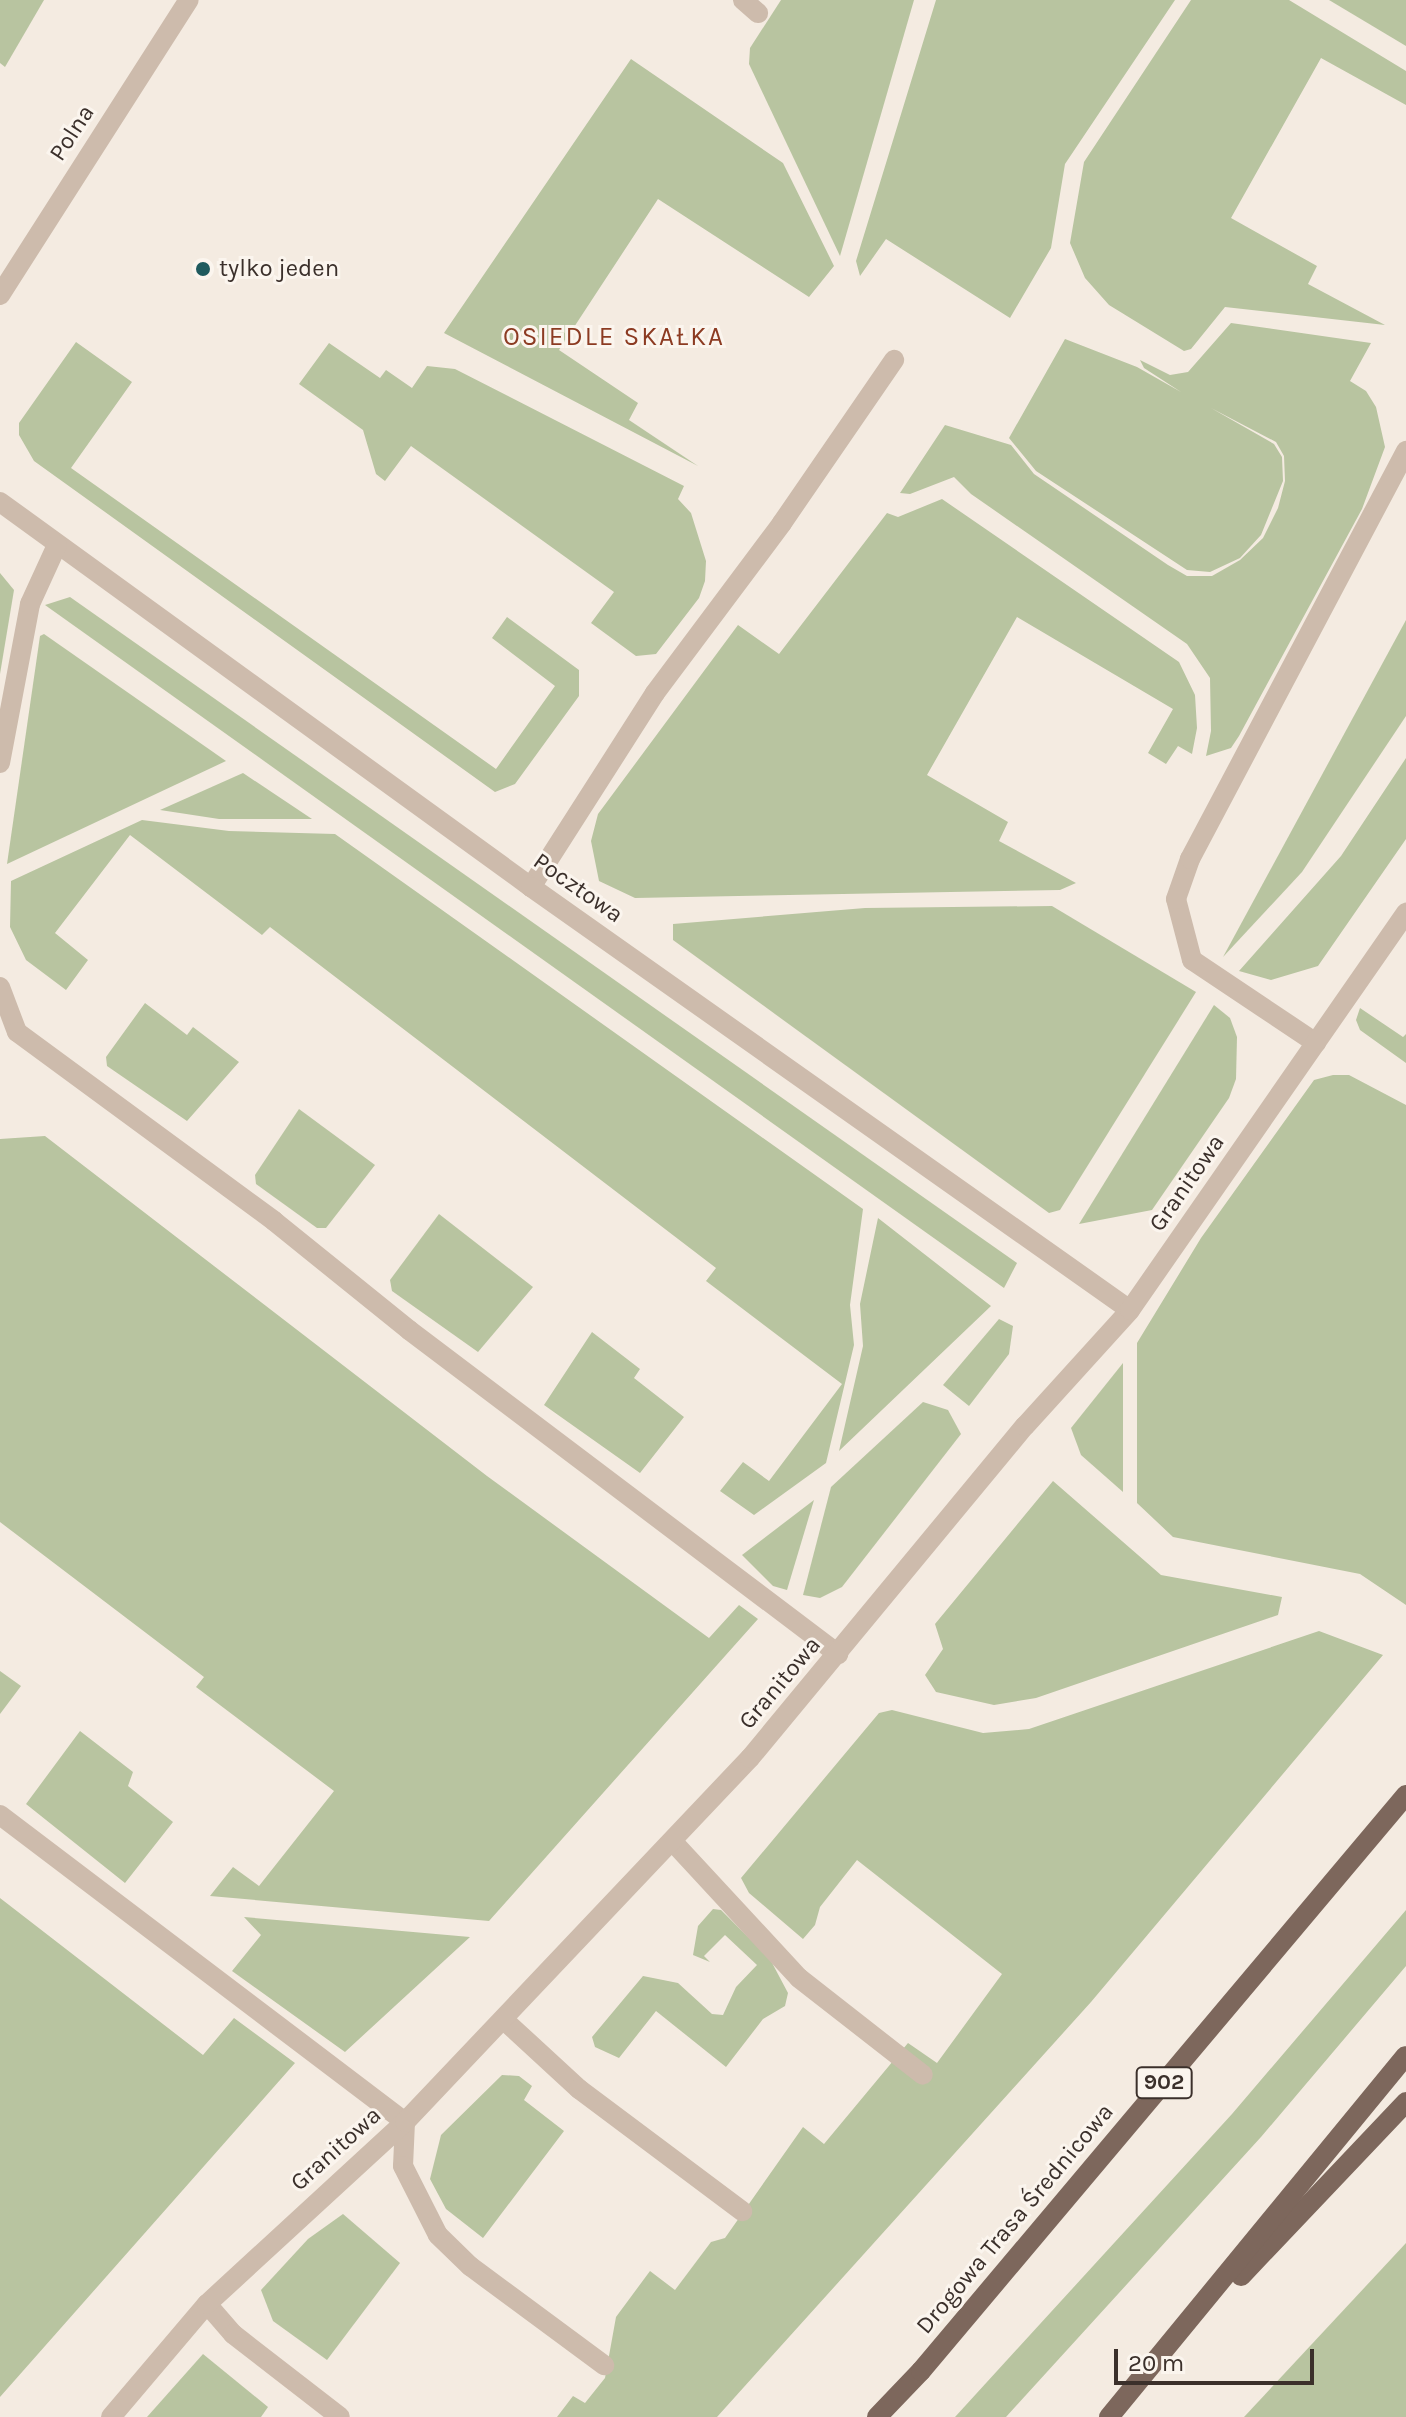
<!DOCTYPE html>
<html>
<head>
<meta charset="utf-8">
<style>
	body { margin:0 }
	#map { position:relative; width:1406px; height:2417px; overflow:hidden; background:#f4ebe1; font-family:Karla,sans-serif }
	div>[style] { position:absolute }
	.green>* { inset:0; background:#b8c4a0 }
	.service>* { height:20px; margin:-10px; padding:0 10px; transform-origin:10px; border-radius:10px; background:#cdbbac }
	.minor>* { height:20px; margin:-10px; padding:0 10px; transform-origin:10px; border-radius:10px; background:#cdbbac }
	.primary>* { height:20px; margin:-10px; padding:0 10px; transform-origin:10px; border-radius:10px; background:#7d675c }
	.dots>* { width:22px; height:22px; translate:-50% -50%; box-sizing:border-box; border:4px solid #fbf5ee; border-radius:50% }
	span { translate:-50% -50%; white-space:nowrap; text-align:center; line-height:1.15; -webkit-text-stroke:6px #fbf5ee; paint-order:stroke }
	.shield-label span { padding:2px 6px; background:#fbf5ee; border:2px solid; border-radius:6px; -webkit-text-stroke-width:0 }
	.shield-label { font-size:22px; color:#3b302b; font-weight:700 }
	.street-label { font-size:24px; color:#3b302b }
	.poi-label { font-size:24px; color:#3b302b }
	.left { translate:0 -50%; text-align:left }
	.neighbourhood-label { font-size:26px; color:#8c3b22; letter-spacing:2px }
	.scale { position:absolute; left:1114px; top:2349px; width:200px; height:36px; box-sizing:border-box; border:4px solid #3b302b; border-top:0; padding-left:10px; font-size:24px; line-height:28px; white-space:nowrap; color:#3b302b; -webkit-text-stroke:6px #fbf5ee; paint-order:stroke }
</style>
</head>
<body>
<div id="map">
	<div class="green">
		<i style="clip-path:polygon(0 0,44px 0,5px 67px,0 63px)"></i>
		<i style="clip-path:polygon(781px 0,914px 0,840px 256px,749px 64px,750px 48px)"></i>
		<i style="clip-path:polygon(936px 0,1175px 0,1065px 164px,1051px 248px,1010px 318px,886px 239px,860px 276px,856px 261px)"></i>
		<i style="clip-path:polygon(1191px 0,1289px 0,1406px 71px,1406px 105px,1321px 58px,1231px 218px,1317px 266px,1308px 284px,1385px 325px,1225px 307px,1191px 349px,1184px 351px,1109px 305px,1085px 278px,1070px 243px,1084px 162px)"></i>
		<i style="clip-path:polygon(1329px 0,1406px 0,1406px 46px)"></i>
		<i style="clip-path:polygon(631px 59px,783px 163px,834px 266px,809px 297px,658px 199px,559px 350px,638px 403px,629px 420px,698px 466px,444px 333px)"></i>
		<i style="clip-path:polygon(1231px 323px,1371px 343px,1350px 381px,1366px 391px,1376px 407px,1385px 447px,1362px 509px,1239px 736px,1231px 748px,1206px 756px,1211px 731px,1210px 678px,1187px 644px,971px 494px,954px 477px,910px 494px,900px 493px,945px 425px,1011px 445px,1034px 474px,1168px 565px,1187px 576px,1212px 576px,1240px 560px,1263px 538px,1278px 508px,1285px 481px,1284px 456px,1276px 442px,1211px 408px,1274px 444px,1282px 457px,1283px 481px,1261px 535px,1240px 558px,1210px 572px,1187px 570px,1036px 471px,1009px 438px,1065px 339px,1137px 367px,1181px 392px,1144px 368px,1140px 360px,1170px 375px,1188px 372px)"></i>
		<i style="clip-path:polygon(76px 342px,132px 382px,71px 468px,496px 769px,555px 686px,492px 638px,507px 617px,579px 670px,579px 696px,515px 784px,495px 792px,34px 461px,19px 435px,19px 423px)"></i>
		<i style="clip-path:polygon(329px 343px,380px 378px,386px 370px,412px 388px,427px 366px,455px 369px,684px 486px,678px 499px,691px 513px,706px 561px,705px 581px,699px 598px,656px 654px,636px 656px,591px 623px,614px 592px,411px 446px,385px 481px,376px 474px,363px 430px,299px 384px)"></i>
		<i style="clip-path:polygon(942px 499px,1179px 662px,1195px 695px,1197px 728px,1192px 754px,1178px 746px,1166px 764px,1148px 753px,1173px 709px,1017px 617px,927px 775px,1008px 822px,999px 841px,1076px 883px,1060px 890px,635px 898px,599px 881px,591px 841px,598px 814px,738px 625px,779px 654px,887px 513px,898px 517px)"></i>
		<i style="clip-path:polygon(0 573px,14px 590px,0 674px)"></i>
		<i style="clip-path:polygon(70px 597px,1017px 1263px,1004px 1288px,45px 605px)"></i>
		<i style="clip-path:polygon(1406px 620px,1406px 716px,1302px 872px,1223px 957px)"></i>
		<i style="clip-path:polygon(44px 634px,226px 761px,7px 864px,40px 636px)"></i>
		<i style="clip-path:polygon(1406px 758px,1406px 839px,1318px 966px,1271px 980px,1239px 971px,1341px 856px)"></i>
		<i style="clip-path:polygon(243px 773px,312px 819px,219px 819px,160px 810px)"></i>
		<i style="clip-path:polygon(142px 820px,229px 831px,335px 834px,863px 1209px,850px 1305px,854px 1345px,826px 1463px,754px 1515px,720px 1491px,743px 1462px,769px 1481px,842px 1384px,706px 1281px,716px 1268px,270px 927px,262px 935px,130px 835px,55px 933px,88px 960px,66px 990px,26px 960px,10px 927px,11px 881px)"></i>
		<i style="clip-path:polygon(1052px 906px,1196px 992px,1060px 1210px,1049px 1213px,673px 940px,673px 924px,865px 908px)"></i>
		<i style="clip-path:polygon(145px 1003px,187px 1035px,193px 1027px,239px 1062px,187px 1121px,107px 1066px,106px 1057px)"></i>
		<i style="clip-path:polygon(1214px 1005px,1230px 1018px,1237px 1037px,1236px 1079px,1229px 1098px,1152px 1210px,1079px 1224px)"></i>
		<i style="clip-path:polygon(1360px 1008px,1403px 1037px,1406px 1034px,1406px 1063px,1360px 1030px,1356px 1020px)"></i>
		<i style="clip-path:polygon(1333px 1075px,1349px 1075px,1406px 1105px,1406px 1605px,1360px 1574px,1173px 1537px,1137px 1503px,1137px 1343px,1201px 1238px,1314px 1080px)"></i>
		<i style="clip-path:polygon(299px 1109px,375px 1165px,326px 1228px,317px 1228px,256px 1184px,255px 1175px)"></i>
		<i style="clip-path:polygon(45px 1136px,487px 1476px,709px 1638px,739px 1605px,758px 1619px,489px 1921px,210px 1896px,233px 1867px,259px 1886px,334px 1791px,196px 1687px,204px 1677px,0 1522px,0 1139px)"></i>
		<i style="clip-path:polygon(439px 1214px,533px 1287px,478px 1352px,392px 1291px,390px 1280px)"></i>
		<i style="clip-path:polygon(878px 1218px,991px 1306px,839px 1451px,863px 1346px,860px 1304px)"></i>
		<i style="clip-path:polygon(999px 1319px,1013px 1326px,1009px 1354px,969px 1406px,943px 1385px)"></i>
		<i style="clip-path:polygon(592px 1332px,640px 1369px,634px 1378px,684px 1417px,640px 1473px,544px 1405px)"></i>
		<i style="clip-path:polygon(1123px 1363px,1123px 1492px,1081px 1455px,1071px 1428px)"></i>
		<i style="clip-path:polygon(923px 1402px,948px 1410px,961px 1434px,842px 1587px,820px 1598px,803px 1595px,831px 1487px)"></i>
		<i style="clip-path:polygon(1053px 1481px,1161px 1575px,1282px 1597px,1278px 1615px,1036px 1698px,994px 1705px,936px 1692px,925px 1675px,943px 1649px,935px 1624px)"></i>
		<i style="clip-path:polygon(814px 1500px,787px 1590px,773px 1586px,742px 1555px)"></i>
		<i style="clip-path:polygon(1319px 1631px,1383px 1655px,1091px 2002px,717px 2417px,557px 2417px,573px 2396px,585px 2403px,605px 2378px,616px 2317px,650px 2271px,675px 2290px,711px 2242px,725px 2238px,803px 2127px,824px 2144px,908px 2043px,937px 2063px,1002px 1974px,857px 1860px,820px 1907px,815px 1925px,803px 1939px,749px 1893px,741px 1878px,879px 1713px,892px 1710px,983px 1733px,1029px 1729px)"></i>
		<i style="clip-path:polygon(0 1671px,21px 1686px,0 1714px)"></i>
		<i style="clip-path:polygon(80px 1731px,133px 1772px,128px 1786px,173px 1822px,125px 1883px,26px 1804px)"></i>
		<i style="clip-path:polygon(0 1898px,203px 2055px,234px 2018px,295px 2063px,0 2397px)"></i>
		<i style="clip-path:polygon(713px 1909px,721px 1910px,770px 1959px,788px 1993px,785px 2006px,763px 2019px,726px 2067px,656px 2011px,619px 2058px,595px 2047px,592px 2037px,643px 1976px,678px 1983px,712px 2014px,723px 2015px,736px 1987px,757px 1965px,725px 1935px,704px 1956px,710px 1962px,693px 1955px,698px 1926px)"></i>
		<i style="clip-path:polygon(1406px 1910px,1406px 1966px,1261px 2137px,1006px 2417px,955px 2417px,1232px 2114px)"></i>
		<i style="clip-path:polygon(244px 1917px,470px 1937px,345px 2052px,232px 1971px,261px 1935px)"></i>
		<i style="clip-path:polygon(502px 2075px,519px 2076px,532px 2086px,524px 2100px,564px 2131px,483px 2238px,446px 2209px,430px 2179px,441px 2135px)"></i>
		<i style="clip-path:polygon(343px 2214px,400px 2263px,327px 2360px,273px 2321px,261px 2290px,308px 2239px)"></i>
		<i style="clip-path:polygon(1406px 2243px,1406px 2417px,1244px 2417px)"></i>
		<i style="clip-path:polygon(203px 2354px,268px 2407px,261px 2417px,147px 2417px)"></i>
	</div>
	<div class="service">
		<i style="left:743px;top:0;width:20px;rotate:41deg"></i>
		<i style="left:531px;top:887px;width:230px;rotate:-57.4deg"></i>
		<i style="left:655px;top:693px;width:212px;rotate:-53.2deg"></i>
		<i style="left:782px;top:523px;width:198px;rotate:-55.5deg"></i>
		<i style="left:1316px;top:1043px;width:149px;rotate:-146.2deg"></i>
		<i style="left:1192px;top:960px;width:63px;rotate:-104.7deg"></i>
		<i style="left:1176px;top:899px;width:42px;rotate:-70.7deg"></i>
		<i style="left:1190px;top:859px;width:462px;rotate:-62.1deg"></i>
		<i style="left:674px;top:1843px;width:184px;rotate:47.2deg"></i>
		<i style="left:799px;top:1978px;width:157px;rotate:38deg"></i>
		<i style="left:504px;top:2020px;width:102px;rotate:42.6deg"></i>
		<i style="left:579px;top:2089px;width:204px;rotate:36.8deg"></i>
		<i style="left:405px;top:2122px;width:44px;rotate:92.6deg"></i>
		<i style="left:403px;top:2166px;width:77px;rotate:63.1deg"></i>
		<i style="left:438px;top:2235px;width:45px;rotate:44.1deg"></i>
		<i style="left:470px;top:2266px;width:167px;rotate:36.5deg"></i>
		<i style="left:207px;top:2304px;width:40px;rotate:49deg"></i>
		<i style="left:233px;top:2334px;width:135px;rotate:37.8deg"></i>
	</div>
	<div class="minor">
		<i style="left:0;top:295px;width:350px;rotate:-57.4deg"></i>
		<i style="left:0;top:502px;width:656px;rotate:35.94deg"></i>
		<i style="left:531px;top:887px;width:733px;rotate:35.23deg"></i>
		<i style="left:0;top:763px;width:162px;rotate:-79.3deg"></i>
		<i style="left:30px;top:604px;width:65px;rotate:-65.4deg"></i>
		<i style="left:0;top:987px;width:48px;rotate:69.3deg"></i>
		<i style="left:17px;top:1032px;width:319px;rotate:36.3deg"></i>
		<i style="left:274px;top:1221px;width:174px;rotate:38.9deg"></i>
		<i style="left:409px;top:1330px;width:538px;rotate:37.06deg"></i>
		<i style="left:0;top:1815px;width:508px;rotate:37.16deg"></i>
		<i style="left:111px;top:2417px;width:148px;rotate:-49.7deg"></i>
		<i style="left:207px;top:2304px;width:269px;rotate:-42.6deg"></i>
		<i style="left:405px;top:2122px;width:502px;rotate:-46.54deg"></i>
		<i style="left:750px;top:1758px;width:431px;rotate:-50.4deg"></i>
		<i style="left:1025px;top:1426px;width:156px;rotate:-47.8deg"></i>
		<i style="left:1130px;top:1310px;width:484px;rotate:-55.2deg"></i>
	</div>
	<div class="primary">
		<i style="left:1241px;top:2276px;width:240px;rotate:-46.5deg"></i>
		<i style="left:877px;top:2417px;width:64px;rotate:-46.3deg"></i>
		<i style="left:921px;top:2371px;width:753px;rotate:-49.9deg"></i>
		<i style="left:1109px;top:2417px;width:467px;rotate:-50.6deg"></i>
	</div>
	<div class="dots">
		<i style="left:203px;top:269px;background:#1f5a5e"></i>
	</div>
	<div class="shield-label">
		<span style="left:1164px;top:2083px">902</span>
	</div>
	<div class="street-label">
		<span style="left:72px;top:133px;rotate:-57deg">Polna</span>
		<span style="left:578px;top:888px;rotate:35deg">Pocztowa</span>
		<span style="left:1187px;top:1183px;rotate:-55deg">Granitowa</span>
		<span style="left:780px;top:1683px;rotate:-50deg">Granitowa</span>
		<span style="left:336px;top:2149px;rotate:-42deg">Granitowa</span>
		<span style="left:1015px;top:2219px;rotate:-50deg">Drogowa Trasa Średnicowa</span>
	</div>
	<div class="poi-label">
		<span class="left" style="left:219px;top:269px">tylko jeden</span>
	</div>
	<div class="neighbourhood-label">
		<span style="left:614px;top:337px">OSIEDLE SKAŁKA</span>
	</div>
	<div class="scale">20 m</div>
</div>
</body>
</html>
